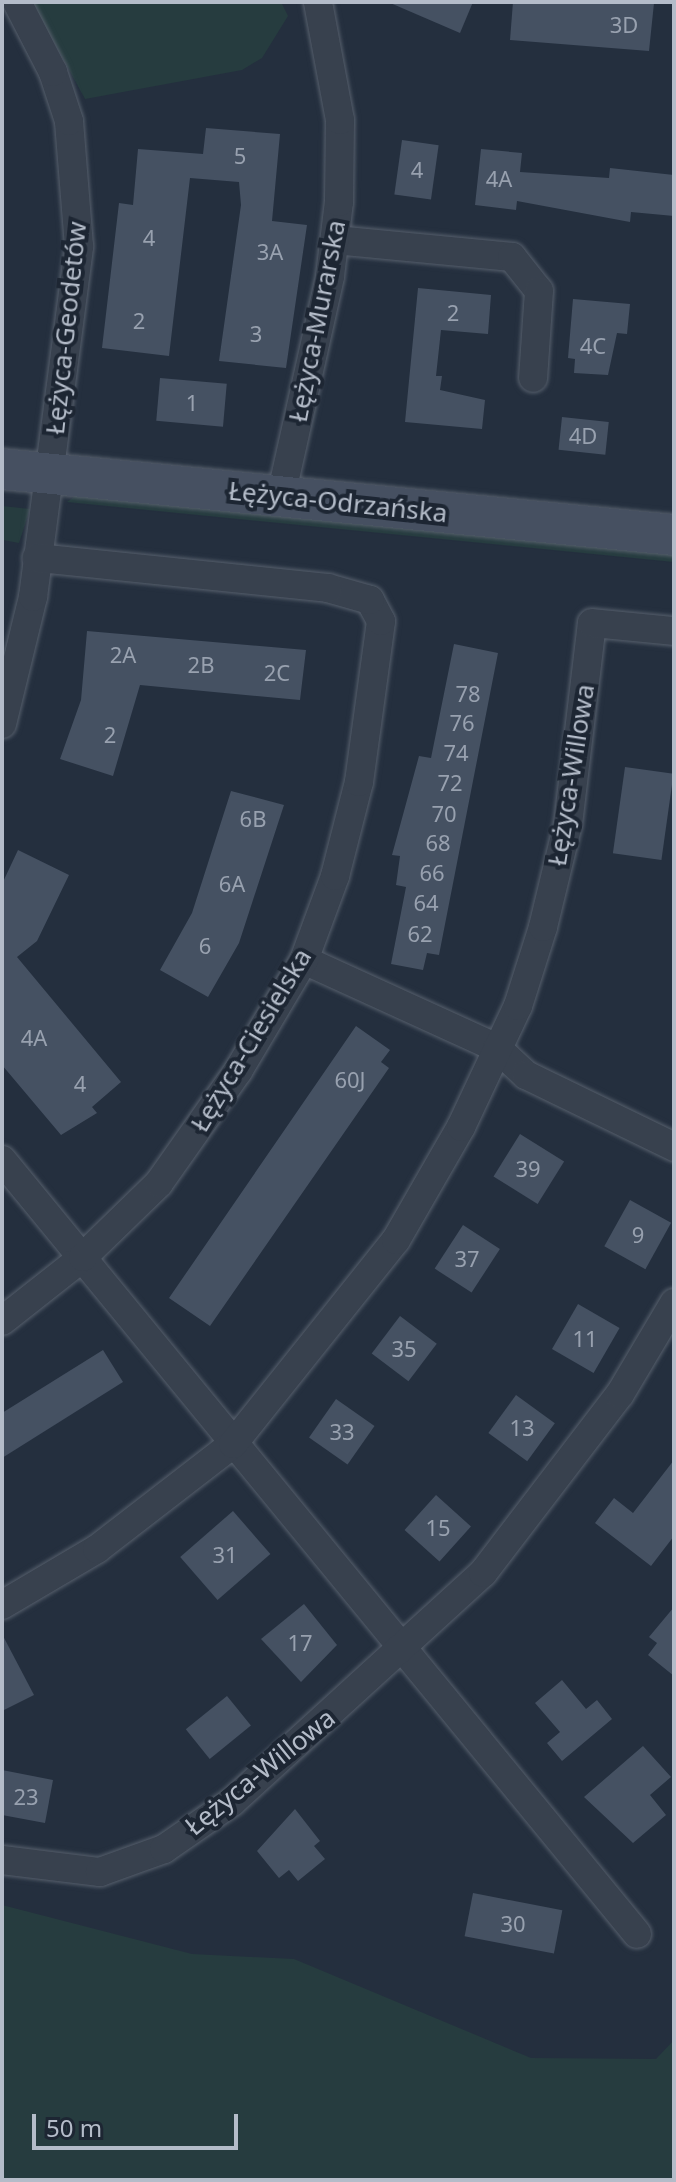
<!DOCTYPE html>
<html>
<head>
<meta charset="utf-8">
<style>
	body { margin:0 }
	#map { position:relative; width:676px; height:2182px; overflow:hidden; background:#242f3e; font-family:"Noto Sans",sans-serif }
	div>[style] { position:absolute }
	.green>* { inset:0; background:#263c3f }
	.building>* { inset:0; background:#455162; transform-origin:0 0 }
	.roads { filter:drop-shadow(0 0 2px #565f6c) drop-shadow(0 0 2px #565f6c) }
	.street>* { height:28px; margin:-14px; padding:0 14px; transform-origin:14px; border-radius:14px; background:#38414e }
	.secondary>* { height:40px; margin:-20px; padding:0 20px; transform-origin:20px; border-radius:20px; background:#465061 }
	span { translate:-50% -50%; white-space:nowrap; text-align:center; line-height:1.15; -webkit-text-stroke:8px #1d2633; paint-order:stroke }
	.number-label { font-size:22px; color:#98a1af }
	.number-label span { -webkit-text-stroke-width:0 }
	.street-label { font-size:26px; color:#b4bcc9 }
	.frame { position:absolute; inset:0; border:4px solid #b4bcc9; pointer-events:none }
	.scale { position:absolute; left:32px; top:2114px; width:206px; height:36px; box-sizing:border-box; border:4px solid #b4bcc9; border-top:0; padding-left:10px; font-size:24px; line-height:28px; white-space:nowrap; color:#b4bcc9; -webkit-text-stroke:6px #1d2633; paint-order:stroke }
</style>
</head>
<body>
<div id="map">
	<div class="green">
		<i style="clip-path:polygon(32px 2px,281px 2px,288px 16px,262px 58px,242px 70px,85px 99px)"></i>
		<i style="clip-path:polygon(79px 493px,674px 549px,674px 562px,67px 502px)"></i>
		<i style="clip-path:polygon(2px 506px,30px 509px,19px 543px,3px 540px)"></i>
		<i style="clip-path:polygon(2px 1905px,192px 1954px,294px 1959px,531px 2058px,656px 2059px,674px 2040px,674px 2180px,2px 2180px)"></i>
	</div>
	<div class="building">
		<i style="clip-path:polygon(388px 2px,473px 2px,460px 33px)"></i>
		<i style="clip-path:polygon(513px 2px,654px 3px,649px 51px,510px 40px)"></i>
		<i style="clip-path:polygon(206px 128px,280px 134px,272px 221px,307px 225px,286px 368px,219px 361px,241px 205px,239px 182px,190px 178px,169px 356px,102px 348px,119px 203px,133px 205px,138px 149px,203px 154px)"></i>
		<i style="left:402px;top:140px;width:37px;height:55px;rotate:8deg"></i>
		<i style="clip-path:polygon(481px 149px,522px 153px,520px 172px,609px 178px,610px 168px,674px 175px,674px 216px,631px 212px,630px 222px,517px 201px,516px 210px,475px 205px)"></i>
		<i style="clip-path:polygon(418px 288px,491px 295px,488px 334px,441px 330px,436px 376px,442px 376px,440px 390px,485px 400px,482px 429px,405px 422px)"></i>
		<i style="clip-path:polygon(573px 299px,630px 304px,627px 334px,617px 333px,608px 375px,574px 373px,575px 359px,568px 358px)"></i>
		<i style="left:160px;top:378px;width:67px;height:43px;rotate:5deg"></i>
		<i style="left:562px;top:417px;width:47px;height:33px;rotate:6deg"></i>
		<i style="clip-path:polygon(87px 631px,306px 650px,300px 700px,140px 685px,113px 776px,60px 759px,81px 700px)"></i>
		<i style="clip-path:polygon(454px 644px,498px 653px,439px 955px,427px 953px,423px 970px,391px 964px,406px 887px,396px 885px,400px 856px,392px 855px,419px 756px,431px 758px)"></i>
		<i style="left:625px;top:767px;width:49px;height:87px;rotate:8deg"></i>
		<i style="clip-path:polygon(231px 791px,284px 805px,239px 943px,208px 997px,160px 970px,192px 913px)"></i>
		<i style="clip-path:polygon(18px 850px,69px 875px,37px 941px,17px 957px,121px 1082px,92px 1107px,97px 1113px,61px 1135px,2px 1065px,2px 884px)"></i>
		<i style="clip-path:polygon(356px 1026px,390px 1050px,381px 1062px,389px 1068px,210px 1326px,169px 1298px)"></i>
		<i style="left:520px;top:1134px;width:52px;height:50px;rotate:32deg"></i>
		<i style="left:630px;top:1200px;width:47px;height:53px;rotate:29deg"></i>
		<i style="left:463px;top:1225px;width:44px;height:52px;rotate:33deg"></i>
		<i style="left:578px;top:1304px;width:48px;height:52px;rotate:30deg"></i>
		<i style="left:400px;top:1316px;width:46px;height:47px;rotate:37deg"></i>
		<i style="clip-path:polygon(103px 1350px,123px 1382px,2px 1458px,2px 1413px)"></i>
		<i style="left:516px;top:1395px;width:48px;height:47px;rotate:36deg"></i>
		<i style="left:336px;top:1399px;width:47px;height:47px;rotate:35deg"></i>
		<i style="clip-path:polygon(674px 1460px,674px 1536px,651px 1566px,595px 1523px,614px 1498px,633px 1513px)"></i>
		<i style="left:436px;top:1495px;width:47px;height:47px;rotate:42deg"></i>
		<i style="left:233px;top:1511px;width:57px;height:70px;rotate:49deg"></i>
		<i style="clip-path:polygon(304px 1604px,337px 1645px,301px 1682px,261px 1639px)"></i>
		<i style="clip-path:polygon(674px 1607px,674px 1676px,648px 1655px,657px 1643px,649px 1637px)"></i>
		<i style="clip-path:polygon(2px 1634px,34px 1695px,2px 1711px)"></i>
		<i style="clip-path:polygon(562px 1680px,586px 1709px,597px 1700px,612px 1719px,562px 1761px,547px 1743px,560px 1732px,535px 1703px)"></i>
		<i style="left:227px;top:1696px;width:38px;height:53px;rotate:51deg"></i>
		<i style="clip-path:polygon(643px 1746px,671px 1777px,650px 1795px,666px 1815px,633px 1843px,584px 1797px)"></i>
		<i style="clip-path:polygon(2px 1770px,53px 1780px,45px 1823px,2px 1815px)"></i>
		<i style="clip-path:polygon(295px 1809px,320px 1841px,314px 1846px,325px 1859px,298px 1881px,289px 1870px,279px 1878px,257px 1851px)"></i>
		<i style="left:473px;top:1893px;width:91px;height:44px;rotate:11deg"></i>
	</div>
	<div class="roads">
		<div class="street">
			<i style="left:335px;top:240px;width:178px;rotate:5.5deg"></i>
			<i style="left:512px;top:257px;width:43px;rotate:51.5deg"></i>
			<i style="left:539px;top:291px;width:87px;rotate:93.9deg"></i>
			<i style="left:281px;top:496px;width:225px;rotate:-77.4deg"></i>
			<i style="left:330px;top:276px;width:75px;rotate:-83.1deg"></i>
			<i style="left:339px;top:202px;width:82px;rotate:-89.3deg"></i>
			<i style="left:340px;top:120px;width:120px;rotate:-100.6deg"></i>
			<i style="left:2px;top:724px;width:131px;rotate:-76.3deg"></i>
			<i style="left:33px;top:597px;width:354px;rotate:-82.5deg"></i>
			<i style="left:79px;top:246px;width:125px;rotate:-94.6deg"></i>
			<i style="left:69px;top:121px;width:52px;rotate:-108.1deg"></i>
			<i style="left:53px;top:72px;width:79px;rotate:-117.2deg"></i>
			<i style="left:304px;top:960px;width:212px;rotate:24.5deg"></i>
			<i style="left:497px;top:1048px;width:40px;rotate:43deg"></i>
			<i style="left:526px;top:1075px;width:165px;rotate:25.9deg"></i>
			<i style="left:2px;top:1160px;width:1001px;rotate:50.63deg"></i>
			<i style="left:2px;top:1321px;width:103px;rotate:-38.3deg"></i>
			<i style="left:83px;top:1257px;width:106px;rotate:-44.2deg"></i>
			<i style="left:159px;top:1183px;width:137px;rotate:-54.8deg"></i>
			<i style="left:238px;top:1071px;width:129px;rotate:-59.3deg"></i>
			<i style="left:304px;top:960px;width:90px;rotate:-69.7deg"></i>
			<i style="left:335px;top:876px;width:97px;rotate:-75.7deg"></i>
			<i style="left:359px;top:782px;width:162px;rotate:-82.2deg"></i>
			<i style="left:381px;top:621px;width:24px;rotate:-118deg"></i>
			<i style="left:370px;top:600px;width:44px;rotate:-164.1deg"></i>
			<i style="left:328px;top:588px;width:293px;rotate:-174.1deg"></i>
			<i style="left:2px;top:1605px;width:110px;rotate:-30.5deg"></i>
			<i style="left:97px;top:1549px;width:172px;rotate:-37.7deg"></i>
			<i style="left:233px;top:1444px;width:261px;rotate:-51.4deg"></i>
			<i style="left:396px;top:1240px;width:130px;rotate:-60.1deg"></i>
			<i style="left:461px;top:1127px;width:134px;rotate:-64.8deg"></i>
			<i style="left:518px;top:1006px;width:83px;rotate:-72.4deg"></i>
			<i style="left:543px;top:927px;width:106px;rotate:-76.4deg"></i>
			<i style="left:568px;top:824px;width:202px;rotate:-83.2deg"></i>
			<i style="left:592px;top:623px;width:82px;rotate:5.6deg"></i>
			<i style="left:2px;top:1860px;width:99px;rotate:7deg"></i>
			<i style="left:100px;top:1872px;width:68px;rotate:-19.8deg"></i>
			<i style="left:164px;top:1849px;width:83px;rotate:-34.7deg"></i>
			<i style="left:232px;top:1802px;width:340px;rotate:-42.4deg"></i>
			<i style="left:483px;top:1573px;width:225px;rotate:-52.6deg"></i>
			<i style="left:620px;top:1394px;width:106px;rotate:-59.3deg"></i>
		</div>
		<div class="secondary">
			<i style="left:2px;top:469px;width:675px;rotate:5.61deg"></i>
		</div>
	</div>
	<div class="number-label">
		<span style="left:624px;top:25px">3D</span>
		<span style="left:240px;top:156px">5</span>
		<span style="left:417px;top:170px">4</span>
		<span style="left:499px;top:179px">4A</span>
		<span style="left:149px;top:238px">4</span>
		<span style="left:270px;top:252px">3A</span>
		<span style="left:453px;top:313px">2</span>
		<span style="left:139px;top:321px">2</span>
		<span style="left:256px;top:334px">3</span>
		<span style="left:593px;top:346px">4C</span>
		<span style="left:192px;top:403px">1</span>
		<span style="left:583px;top:436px">4D</span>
		<span style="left:123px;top:655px">2A</span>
		<span style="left:201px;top:665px">2B</span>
		<span style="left:277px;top:673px">2C</span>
		<span style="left:468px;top:694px">78</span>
		<span style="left:462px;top:723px">76</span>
		<span style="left:110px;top:735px">2</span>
		<span style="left:456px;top:753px">74</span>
		<span style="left:450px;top:783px">72</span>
		<span style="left:444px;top:814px">70</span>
		<span style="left:253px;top:819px">6B</span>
		<span style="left:438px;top:843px">68</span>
		<span style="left:432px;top:873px">66</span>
		<span style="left:232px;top:884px">6A</span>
		<span style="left:426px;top:903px">64</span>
		<span style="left:420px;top:934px">62</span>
		<span style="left:205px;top:946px">6</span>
		<span style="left:34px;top:1038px">4A</span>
		<span style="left:350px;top:1080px">60J</span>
		<span style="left:80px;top:1084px">4</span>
		<span style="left:528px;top:1169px">39</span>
		<span style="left:638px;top:1235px">9</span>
		<span style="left:467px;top:1259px">37</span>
		<span style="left:585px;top:1339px">11</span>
		<span style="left:404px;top:1349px">35</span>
		<span style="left:522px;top:1428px">13</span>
		<span style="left:342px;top:1432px">33</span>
		<span style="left:438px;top:1528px">15</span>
		<span style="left:225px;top:1555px">31</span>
		<span style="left:300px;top:1643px">17</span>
		<span style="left:26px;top:1797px">23</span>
		<span style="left:513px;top:1924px">30</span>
	</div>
	<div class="street-label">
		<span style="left:317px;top:321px;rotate:-79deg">Łężyca-Murarska</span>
		<span style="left:66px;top:328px;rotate:-84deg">Łężyca-Geodetów</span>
		<span style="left:338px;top:502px;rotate:6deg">Łężyca-Odrzańska</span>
		<span style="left:571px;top:775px;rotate:-81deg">Łężyca-Willowa</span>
		<span style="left:251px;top:1040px;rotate:-59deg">Łężyca-Ciesielska</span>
		<span style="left:260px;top:1772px;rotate:-39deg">Łężyca-Willowa</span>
	</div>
	<div class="frame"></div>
	<div class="scale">50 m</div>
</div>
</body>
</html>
